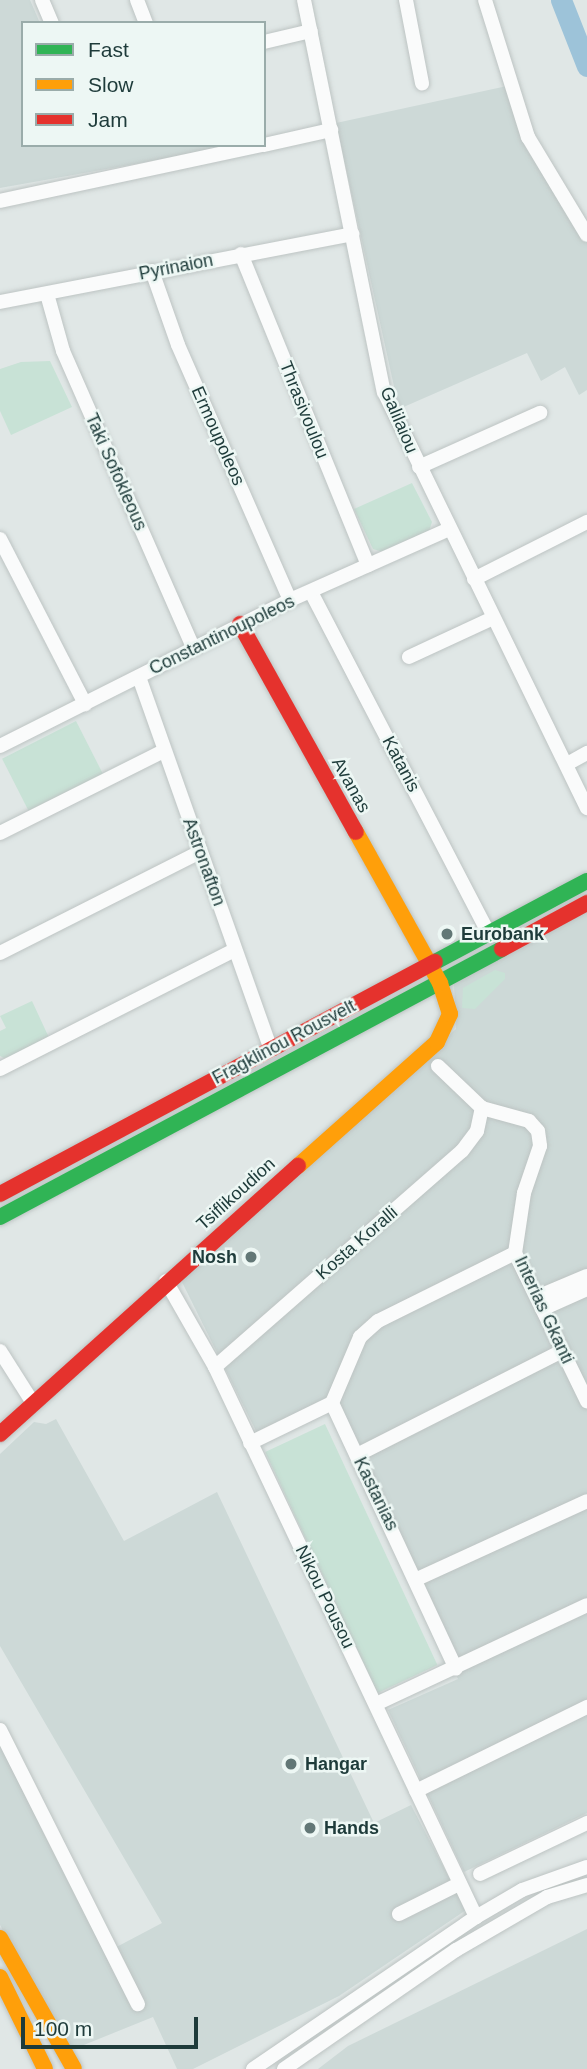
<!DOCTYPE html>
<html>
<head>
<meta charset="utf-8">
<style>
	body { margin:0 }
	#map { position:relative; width:587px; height:2069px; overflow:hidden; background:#e0e7e6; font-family:Arial,sans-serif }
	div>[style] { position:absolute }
	.built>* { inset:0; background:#cdd9d7 }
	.green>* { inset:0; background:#c8e2d6; transform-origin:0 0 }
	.river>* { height:21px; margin:-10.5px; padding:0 10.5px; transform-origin:10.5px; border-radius:10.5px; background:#9dc3d9 }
	.roads { filter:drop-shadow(0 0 2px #bdc4c3) drop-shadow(0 0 2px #bdc4c3) }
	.street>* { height:14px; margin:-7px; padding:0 7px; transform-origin:7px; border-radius:7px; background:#fafbfb }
	.fast>* { height:16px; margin:-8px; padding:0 8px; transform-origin:8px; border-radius:8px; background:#30b455 }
	.slow>* { height:16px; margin:-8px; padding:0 8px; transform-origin:8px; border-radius:8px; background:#ff9f0a }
	.jam>* { height:16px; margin:-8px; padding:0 8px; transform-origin:8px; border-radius:8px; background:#e5322d }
	.dots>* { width:19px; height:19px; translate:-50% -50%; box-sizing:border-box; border:4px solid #edf7f4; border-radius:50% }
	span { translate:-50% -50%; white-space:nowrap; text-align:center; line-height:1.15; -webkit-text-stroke:5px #edf7f4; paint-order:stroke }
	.street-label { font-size:18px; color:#1e3b3a }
	.poi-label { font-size:18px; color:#1e3b3a; font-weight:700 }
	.left { translate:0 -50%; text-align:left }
	.right { translate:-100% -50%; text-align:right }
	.legend { position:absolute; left:21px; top:21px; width:245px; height:126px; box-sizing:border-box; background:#edf7f4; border:2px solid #9aacaa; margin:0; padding:9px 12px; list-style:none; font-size:21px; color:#1e3b3a }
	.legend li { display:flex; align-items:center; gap:14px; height:35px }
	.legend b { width:35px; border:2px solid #9aacaa }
	.scale { position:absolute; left:21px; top:2017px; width:177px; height:32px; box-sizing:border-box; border:4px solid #1e3b3a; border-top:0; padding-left:9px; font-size:21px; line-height:24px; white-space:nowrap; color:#1e3b3a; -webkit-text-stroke:5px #edf7f4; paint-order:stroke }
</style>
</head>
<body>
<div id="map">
	<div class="built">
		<i style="clip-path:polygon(0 0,30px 0,40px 23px,23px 23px,23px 145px,241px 145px,0 188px)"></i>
		<i style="clip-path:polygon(507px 86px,574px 225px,587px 242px,587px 390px,579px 395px,565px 367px,541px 381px,527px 353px,399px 409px,336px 123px)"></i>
		<i style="clip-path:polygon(587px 911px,587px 1813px,464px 1872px,388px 1710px,458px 1679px,327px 1399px,257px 1433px,180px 1278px,456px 1029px,454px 984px)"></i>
		<i style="clip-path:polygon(56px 1419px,124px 1541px,217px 1492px,374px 1823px,411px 1805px,466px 1910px,339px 1996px,193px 2069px,177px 2069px,153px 2017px,69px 2051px,0 1925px,0 1744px,107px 1952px,162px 1923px,0 1646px,0 1454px,34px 1422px,46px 1424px)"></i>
		<i style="clip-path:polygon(587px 1929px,587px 2069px,318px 2069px,348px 2046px)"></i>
	</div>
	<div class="green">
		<i style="clip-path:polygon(50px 361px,72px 407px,11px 435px,0 411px,0 369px,21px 362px)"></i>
		<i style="clip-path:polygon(412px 483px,432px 522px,428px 534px,386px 553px,373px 549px,354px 509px)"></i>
		<i style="left:76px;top:721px;width:62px;height:83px;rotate:63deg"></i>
		<i style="clip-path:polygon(495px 970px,505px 973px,505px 979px,475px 1009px,462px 1008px,463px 988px)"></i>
		<i style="clip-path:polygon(32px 1001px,51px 1042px,4px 1058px,0 1056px,0 1031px,6px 1028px,0 1016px)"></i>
		<i style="left:325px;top:1424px;width:266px;height:66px;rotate:65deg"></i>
	</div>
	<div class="river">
		<i style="left:561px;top:0;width:71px;rotate:68.5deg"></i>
	</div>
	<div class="roads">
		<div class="street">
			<i style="left:42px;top:0;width:25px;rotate:67deg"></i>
			<i style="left:137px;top:0;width:25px;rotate:69deg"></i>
			<i style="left:304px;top:0;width:400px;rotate:78.5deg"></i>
			<i style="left:384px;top:392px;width:463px;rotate:64deg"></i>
			<i style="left:406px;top:0;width:85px;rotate:79.1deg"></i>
			<i style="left:485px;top:0;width:144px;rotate:72.6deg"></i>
			<i style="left:528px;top:137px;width:114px;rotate:59deg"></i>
			<i style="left:264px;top:42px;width:48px;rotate:-13.2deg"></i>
			<i style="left:264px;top:145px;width:69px;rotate:-12.6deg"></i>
			<i style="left:0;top:201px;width:267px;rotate:-12.1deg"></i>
			<i style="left:241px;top:254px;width:336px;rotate:67.8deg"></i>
			<i style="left:152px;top:271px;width:78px;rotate:70.6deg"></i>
			<i style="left:178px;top:345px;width:279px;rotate:66.3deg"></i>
			<i style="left:47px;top:294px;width:59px;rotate:74.3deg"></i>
			<i style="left:63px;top:351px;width:323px;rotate:66.3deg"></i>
			<i style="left:0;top:302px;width:359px;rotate:-10.9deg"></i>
			<i style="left:419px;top:467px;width:133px;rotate:-24.1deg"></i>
			<i style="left:0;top:539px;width:186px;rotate:62.7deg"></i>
			<i style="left:474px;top:579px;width:127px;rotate:-26.8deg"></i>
			<i style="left:311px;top:592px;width:388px;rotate:62.5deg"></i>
			<i style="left:409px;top:657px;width:93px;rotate:-24.9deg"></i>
			<i style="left:139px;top:677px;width:393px;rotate:70.5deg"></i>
			<i style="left:0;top:746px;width:325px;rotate:-26.7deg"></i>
			<i style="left:290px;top:600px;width:172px;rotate:-24deg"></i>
			<i style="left:567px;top:764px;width:23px;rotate:-29deg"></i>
			<i style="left:0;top:833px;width:183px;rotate:-26.6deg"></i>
			<i style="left:0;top:953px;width:224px;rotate:-26.8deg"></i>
			<i style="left:438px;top:1066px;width:61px;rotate:43.7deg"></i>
			<i style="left:482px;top:1108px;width:49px;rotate:15.5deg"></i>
			<i style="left:529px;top:1121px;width:13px;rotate:48deg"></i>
			<i style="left:538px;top:1131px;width:15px;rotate:82deg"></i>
			<i style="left:540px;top:1146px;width:50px;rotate:108.8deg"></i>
			<i style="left:524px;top:1193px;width:61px;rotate:98.5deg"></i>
			<i style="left:515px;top:1253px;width:165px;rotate:64.1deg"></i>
			<i style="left:0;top:1069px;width:263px;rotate:-26.9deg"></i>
			<i style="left:166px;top:1281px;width:99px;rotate:60.3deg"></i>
			<i style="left:215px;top:1367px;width:609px;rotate:64.61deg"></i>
			<i style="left:537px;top:1297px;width:54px;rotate:-22.8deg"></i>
			<i style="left:542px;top:1309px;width:49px;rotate:-24deg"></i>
			<i style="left:0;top:1351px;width:62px;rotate:57.6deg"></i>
			<i style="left:215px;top:1367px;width:328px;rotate:-41.2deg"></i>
			<i style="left:462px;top:1151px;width:25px;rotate:-53deg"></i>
			<i style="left:477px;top:1131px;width:24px;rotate:-78deg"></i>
			<i style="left:332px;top:1403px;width:72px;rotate:-67deg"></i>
			<i style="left:360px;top:1337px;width:24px;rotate:-42deg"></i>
			<i style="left:378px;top:1321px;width:153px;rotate:-26.4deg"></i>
			<i style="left:250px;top:1443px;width:91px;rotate:-26deg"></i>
			<i style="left:332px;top:1403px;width:293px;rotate:65deg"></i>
			<i style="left:357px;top:1455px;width:230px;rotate:-26.9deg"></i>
			<i style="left:417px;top:1579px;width:187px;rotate:-24.6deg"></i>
			<i style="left:376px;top:1704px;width:233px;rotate:-25.1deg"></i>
			<i style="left:0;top:1730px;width:307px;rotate:63.3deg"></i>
			<i style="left:416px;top:1791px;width:191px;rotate:-26.2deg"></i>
			<i style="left:480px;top:1874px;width:119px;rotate:-25.5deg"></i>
			<i style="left:399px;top:1914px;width:67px;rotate:-26.6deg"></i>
			<i style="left:253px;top:2069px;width:270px;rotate:-34.3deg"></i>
			<i style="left:476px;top:1917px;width:53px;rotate:-30.4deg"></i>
			<i style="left:522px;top:1890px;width:69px;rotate:-19.5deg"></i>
			<i style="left:284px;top:2069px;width:209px;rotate:-34.7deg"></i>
			<i style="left:456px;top:1950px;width:105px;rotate:-30.2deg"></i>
			<i style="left:547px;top:1897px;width:42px;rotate:-16.7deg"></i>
		</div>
		<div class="fast">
			<i style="left:435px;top:962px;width:172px;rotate:-28.1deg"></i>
			<i style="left:0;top:1217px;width:569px;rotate:-28.1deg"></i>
		</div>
		<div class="slow">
			<i style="left:298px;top:1166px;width:186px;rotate:-41.7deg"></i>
			<i style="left:437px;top:1042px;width:31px;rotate:-65deg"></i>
			<i style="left:450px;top:1014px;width:33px;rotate:-108deg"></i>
			<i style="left:440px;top:983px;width:173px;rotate:-119.1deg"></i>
			<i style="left:0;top:1938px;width:150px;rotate:60.5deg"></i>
			<i style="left:0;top:1977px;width:102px;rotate:63.9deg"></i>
		</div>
		<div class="jam">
			<i style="left:240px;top:624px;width:238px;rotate:60.9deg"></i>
			<i style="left:502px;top:949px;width:97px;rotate:-28.4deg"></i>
			<i style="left:0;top:1194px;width:493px;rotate:-28.1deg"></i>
			<i style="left:0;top:1434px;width:401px;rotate:-42deg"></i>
		</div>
	</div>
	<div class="dots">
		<i style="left:447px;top:934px;background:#627776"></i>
		<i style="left:251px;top:1257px;background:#627776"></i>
		<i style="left:291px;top:1764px;background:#627776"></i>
		<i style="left:310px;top:1828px;background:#627776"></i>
	</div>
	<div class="street-label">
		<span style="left:176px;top:267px;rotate:-11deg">Pyrinaion</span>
		<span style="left:304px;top:410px;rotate:68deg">Thrasivoulou</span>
		<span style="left:399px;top:420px;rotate:67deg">Galilaiou</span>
		<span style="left:218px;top:436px;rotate:66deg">Ermoupoleos</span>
		<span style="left:116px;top:472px;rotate:66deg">Taki Sofokleous</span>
		<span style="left:222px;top:635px;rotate:-26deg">Constantinoupoleos</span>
		<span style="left:401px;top:764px;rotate:62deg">Katanis</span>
		<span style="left:351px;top:785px;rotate:61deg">Avanas</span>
		<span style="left:204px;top:862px;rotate:70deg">Astronafton</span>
		<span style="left:284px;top:1042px;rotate:-28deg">Fragklinou Rousvelt</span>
		<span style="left:236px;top:1194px;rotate:-42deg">Tsiflikoudion</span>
		<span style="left:357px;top:1243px;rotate:-41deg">Kosta Koralli</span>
		<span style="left:544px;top:1310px;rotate:65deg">Interias Gkanti</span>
		<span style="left:376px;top:1494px;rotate:64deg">Kastanias</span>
		<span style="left:325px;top:1597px;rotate:64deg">Nikou Pousou</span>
	</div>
	<div class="poi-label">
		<span class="left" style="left:461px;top:934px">Eurobank</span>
		<span class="right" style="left:237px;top:1257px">Nosh</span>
		<span class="left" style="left:305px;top:1764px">Hangar</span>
		<span class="left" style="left:324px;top:1828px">Hands</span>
	</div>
	<ul class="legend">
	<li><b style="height:9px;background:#30b455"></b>Fast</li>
	<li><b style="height:9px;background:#ff9f0a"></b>Slow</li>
	<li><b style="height:9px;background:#e5322d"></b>Jam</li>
	</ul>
	<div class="scale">100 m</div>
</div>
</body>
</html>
